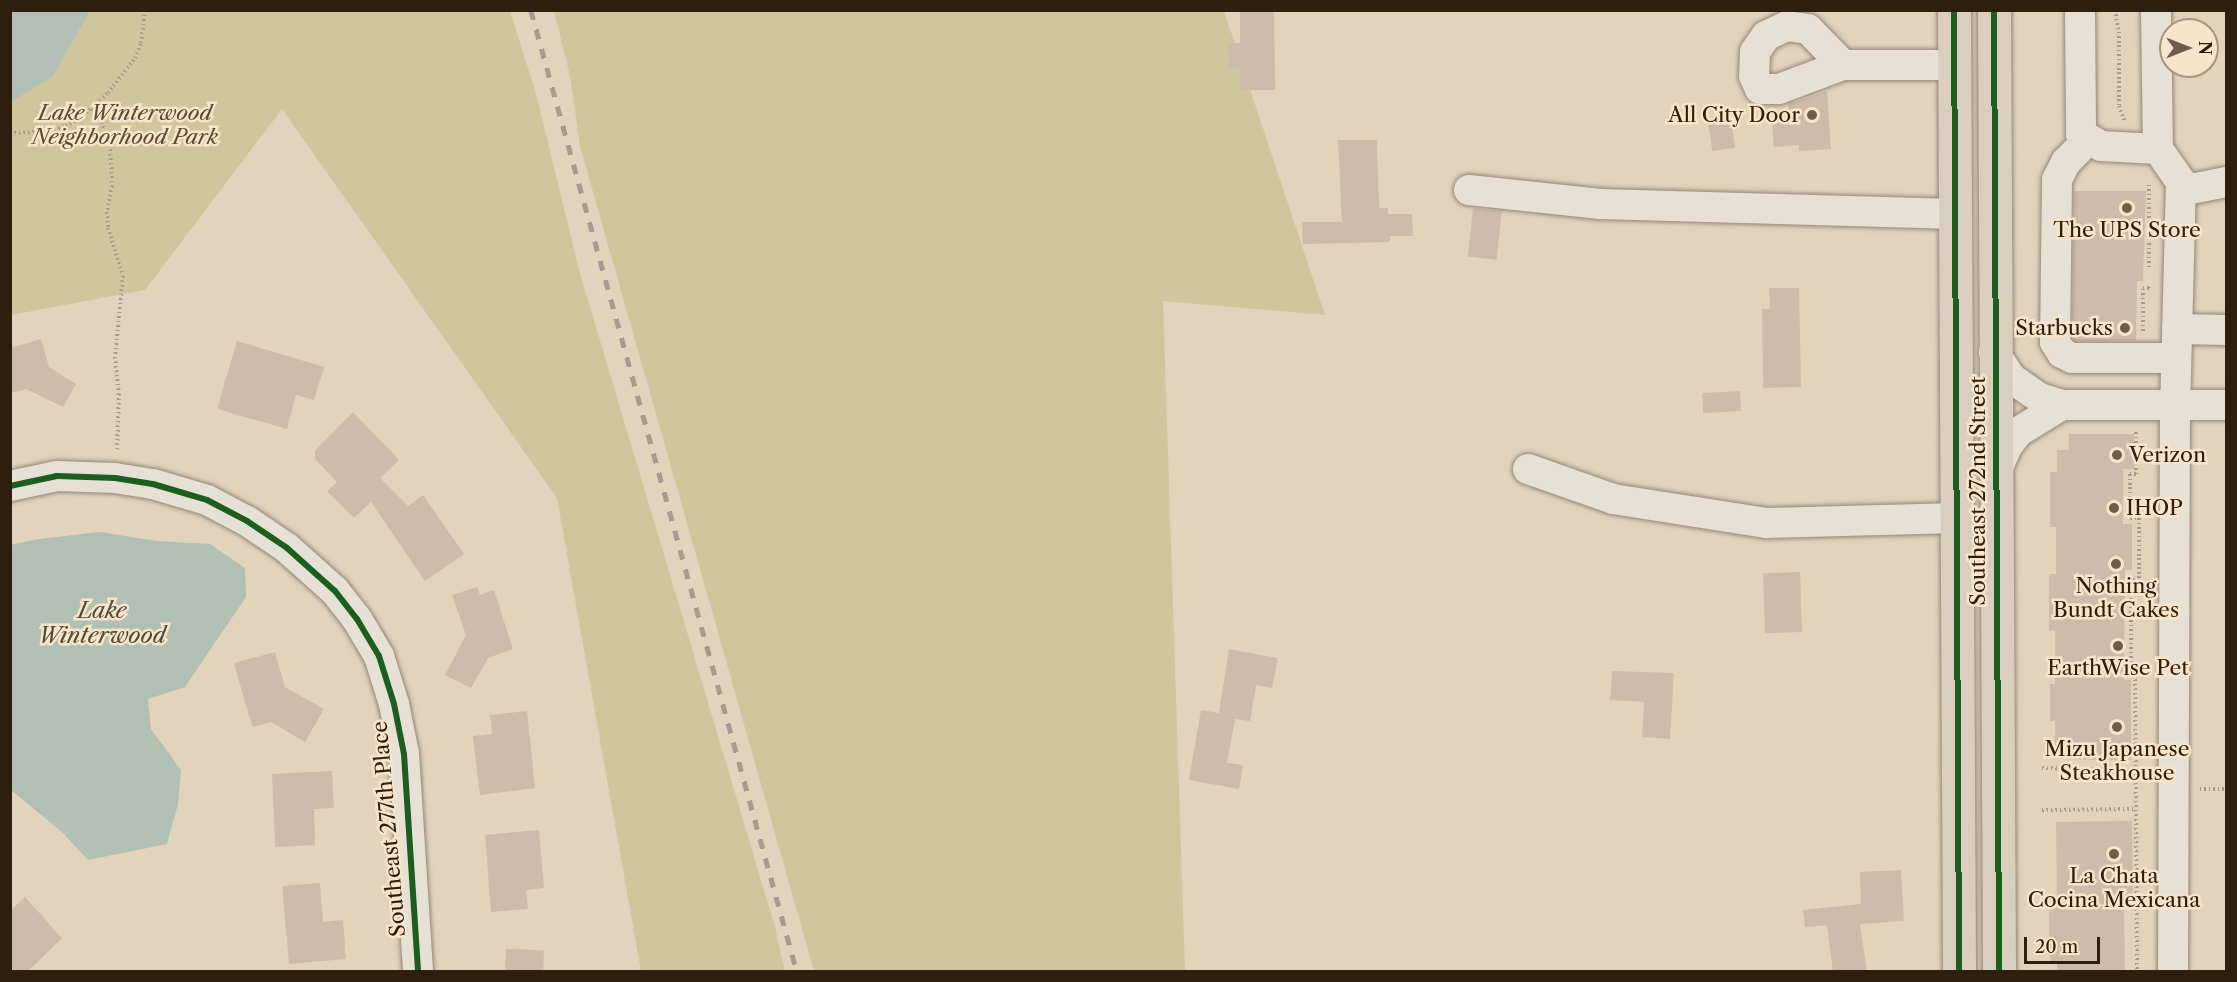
<!DOCTYPE html>
<html>
<head>
<meta charset="utf-8">
<style>
	body { margin:0 }
	#map { position:relative; width:2237px; height:982px; overflow:hidden; background:#e3d2bc; font-family:"Libre Caslon Text",serif }
	div>[style] { position:absolute }
	.green>* { inset:0; background:#d0c69e }
	.water>* { inset:0; background:#b1c0b2 }
	.building>* { inset:0; background:#cfbbac; transform-origin:0 0 }
	.path>* { height:4px; margin-top:-2px; transform-origin:0; background:repeating-linear-gradient(90deg,#a49c92 0 1.5px,transparent 0 4.5px) }
	.roads { filter:drop-shadow(0 0 2px #938779) drop-shadow(0 0 2px #938779) }
	.minor>* { height:30px; margin:-15px; padding:0 15px; transform-origin:15px; border-radius:15px; background:#e7e0d5 }
	.major>* { height:33px; margin:-16.5px; padding:0 16.5px; transform-origin:16.5px; border-radius:16.5px; background:#dacfbf }
	.rail>* { height:4.5px; margin-top:-2.25px; transform-origin:0; background:repeating-linear-gradient(90deg,#a49c92 0 10px,transparent 0 20px) }
	.cycleway>* { height:6px; margin:-3px; padding:0 3px; transform-origin:3px; border-radius:3px; background:#1b5e20 }
	.dots>* { width:16px; height:16px; translate:-50% -50%; box-sizing:border-box; border:3px solid #f7e4ca; border-radius:50% }
	span { translate:-50% -50%; white-space:nowrap; text-align:center; line-height:1.15; -webkit-text-stroke:5px #f7e4ca; paint-order:stroke }
	.park-label { font-size:21px; color:#594d31; font-style:italic }
	.poi-label { font-size:21px; color:#2d1e0d }
	.right { translate:-100% -50%; text-align:right }
	.left { translate:0 -50%; text-align:left }
	.street-label { font-size:21px; color:#2d1e0d }
	.water-label { font-size:22px; color:#4e4c3d; font-style:italic }
	.frame { position:absolute; inset:0; border:12px solid #2d1e0d; pointer-events:none }
	.north { position:absolute; left:2159px; top:18px; width:60px; height:60px; box-sizing:border-box; background:#f7e4ca; border:2px solid #a6957e; border-radius:50%; rotate:90deg; font-size:16px; font-weight:700; line-height:24px; text-align:center; color:#2d1e0d }
	.north::after { content:''; display:block; margin:auto; width:21px; height:27px; background:#6d5d4a; clip-path:polygon(50% 0,100% 100%,50% 72%,0 100%) }
	.scale { position:absolute; left:2024px; top:937px; width:76px; height:27px; box-sizing:border-box; border:3px solid #2d1e0d; border-top:0; padding-left:8px; font-size:18px; line-height:21px; white-space:nowrap; color:#2d1e0d; -webkit-text-stroke:4px #f7e4ca; paint-order:stroke }
</style>
</head>
<body>
<div id="map">
	<div class="green">
		<i style="clip-path:polygon(11px 11px,510px 11px,537px 97px,579px 270px,775px 927px,785px 971px,641px 971px,557px 498px,282px 109px,145px 290px,11px 315px)"></i>
		<i style="clip-path:polygon(554px 11px,1224px 11px,1325px 315px,1163px 301px,1185px 971px,814px 971px,580px 146px,570px 76px)"></i>
	</div>
	<div class="water">
		<i style="clip-path:polygon(11px 10px,90px 11px,52px 77px,14px 100px,10px 100px)"></i>
		<i style="clip-path:polygon(100px 532px,156px 541px,210px 544px,245px 568px,246px 597px,185px 687px,148px 699px,151px 729px,181px 770px,178px 804px,167px 844px,88px 860px,63px 833px,11px 790px,10px 545px,39px 539px)"></i>
	</div>
	<div class="building">
		<i style="clip-path:polygon(1240px 10px,1274px 10px,1275px 90px,1240px 90px,1240px 68px,1229px 68px,1228px 43px,1240px 43px)"></i>
		<i style="clip-path:polygon(1827px 91px,1831px 149px,1799px 151px,1799px 145px,1774px 147px,1772px 123px,1790px 121px,1788px 104px)"></i>
		<i style="left:1731px;top:119px;width:29px;height:23px;rotate:82deg"></i>
		<i style="clip-path:polygon(1338px 140px,1377px 140px,1379px 208px,1388px 208px,1388px 214px,1412px 214px,1413px 236px,1390px 236px,1390px 242px,1303px 244px,1302px 222px,1342px 222px)"></i>
		<i style="clip-path:polygon(2074px 191px,2146px 191px,2143px 281px,2137px 281px,2136px 341px,2076px 341px,2072px 337px)"></i>
		<i style="left:1473px;top:208px;width:29px;height:49px;rotate:6deg"></i>
		<i style="clip-path:polygon(1769px 288px,1799px 288px,1801px 387px,1763px 388px,1762px 309px,1770px 309px)"></i>
		<i style="clip-path:polygon(41px 339px,49px 367px,76px 384px,63px 407px,26px 389px,10px 393px,10px 348px)"></i>
		<i style="clip-path:polygon(237px 341px,324px 367px,314px 400px,296px 395px,287px 429px,217px 409px)"></i>
		<i style="left:1740px;top:391px;width:20px;height:38px;rotate:87deg"></i>
		<i style="clip-path:polygon(353px 412px,399px 460px,380px 478px,408px 506px,423px 495px,464px 554px,425px 581px,371px 502px,354px 518px,327px 491px,337px 482px,315px 459px,315px 451px)"></i>
		<i style="clip-path:polygon(2069px 434px,2134px 434px,2134px 469px,2123px 469px,2123px 524px,2132px 524px,2132px 570px,2125px 570px,2124px 680px,2131px 680px,2131px 760px,2055px 759px,2055px 721px,2050px 721px,2050px 684px,2055px 684px,2055px 631px,2049px 630px,2049px 574px,2056px 574px,2056px 527px,2050px 527px,2050px 472px,2057px 472px,2057px 450px,2069px 450px)"></i>
		<i style="left:1800px;top:572px;width:60px;height:37px;rotate:88deg"></i>
		<i style="clip-path:polygon(477px 587px,480px 595px,494px 590px,513px 649px,488px 658px,471px 688px,445px 675px,466px 635px,452px 595px)"></i>
		<i style="clip-path:polygon(1229px 649px,1278px 658px,1272px 688px,1256px 685px,1250px 721px,1235px 719px,1227px 763px,1243px 765px,1239px 789px,1189px 780px,1201px 710px,1219px 713px)"></i>
		<i style="clip-path:polygon(275px 652px,285px 687px,324px 709px,305px 742px,271px 722px,253px 727px,246px 706px,234px 663px)"></i>
		<i style="clip-path:polygon(1612px 671px,1674px 673px,1670px 739px,1642px 737px,1644px 702px,1610px 700px)"></i>
		<i style="clip-path:polygon(527px 711px,535px 788px,480px 795px,473px 736px,492px 734px,490px 715px)"></i>
		<i style="clip-path:polygon(332px 771px,334px 808px,314px 809px,315px 845px,275px 847px,272px 774px)"></i>
		<i style="clip-path:polygon(2132px 821px,2133px 907px,2124px 907px,2125px 972px,2057px 972px,2057px 964px,2050px 964px,2049px 907px,2057px 907px,2056px 822px)"></i>
		<i style="clip-path:polygon(539px 830px,544px 888px,526px 890px,528px 909px,491px 912px,485px 835px)"></i>
		<i style="clip-path:polygon(1901px 870px,1904px 921px,1860px 924px,1867px 972px,1833px 972px,1827px 925px,1805px 927px,1803px 910px,1861px 904px,1860px 872px)"></i>
		<i style="clip-path:polygon(320px 883px,323px 922px,343px 920px,346px 959px,289px 964px,282px 886px)"></i>
		<i style="clip-path:polygon(25px 897px,62px 938px,27px 972px,10px 972px,10px 911px)"></i>
		<i style="left:506px;top:949px;width:38px;height:23px;rotate:2deg"></i>
	</div>
	<div class="path">
		<i style="left:2115px;top:10px;width:22px;rotate:80deg"></i>
		<i style="left:2119px;top:32px;width:74px;rotate:90deg"></i>
		<i style="left:2119px;top:106px;width:15px;rotate:70deg"></i>
		<i style="left:91px;top:109px;width:17px;rotate:50deg"></i>
		<i style="left:102px;top:122px;width:24px;rotate:71deg"></i>
		<i style="left:110px;top:145px;width:41px;rotate:87.2deg"></i>
		<i style="left:112px;top:186px;width:26px;rotate:101deg"></i>
		<i style="left:107px;top:212px;width:16px;rotate:86deg"></i>
		<i style="left:108px;top:228px;width:50px;rotate:72.6deg"></i>
		<i style="left:123px;top:276px;width:81px;rotate:95.6deg"></i>
		<i style="left:115px;top:357px;width:37px;rotate:84deg"></i>
		<i style="left:119px;top:394px;width:56px;rotate:92deg"></i>
		<i style="left:10px;top:133px;width:35px;rotate:-3deg"></i>
		<i style="left:45px;top:131px;width:22px;rotate:-13deg"></i>
		<i style="left:66px;top:126px;width:20px;rotate:-30deg"></i>
		<i style="left:83px;top:116px;width:34px;rotate:-43deg"></i>
		<i style="left:108px;top:93px;width:44px;rotate:-52.4deg"></i>
		<i style="left:135px;top:58px;width:16px;rotate:-68deg"></i>
		<i style="left:141px;top:43px;width:33px;rotate:-83deg"></i>
		<i style="left:2149px;top:185px;width:83px;rotate:90deg"></i>
		<i style="left:2143px;top:331px;width:43px;rotate:-90deg"></i>
		<i style="left:2143px;top:288px;width:6px"></i>
		<i style="left:2149px;top:288px;width:4px;rotate:-90deg"></i>
		<i style="left:2136px;top:432px;width:42px;rotate:90deg"></i>
		<i style="left:2136px;top:474px;width:6px;rotate:180deg"></i>
		<i style="left:2130px;top:474px;width:44px;rotate:90deg"></i>
		<i style="left:2130px;top:518px;width:9px"></i>
		<i style="left:2139px;top:518px;width:62px;rotate:90deg"></i>
		<i style="left:2139px;top:580px;width:8px;rotate:180deg"></i>
		<i style="left:2131px;top:580px;width:95px;rotate:90deg"></i>
		<i style="left:2131px;top:675px;width:4px"></i>
		<i style="left:2135px;top:675px;width:297px;rotate:89.6deg"></i>
		<i style="left:2042px;top:768px;width:93px;rotate:1.2deg"></i>
		<i style="left:2200px;top:789px;width:26px"></i>
		<i style="left:2042px;top:810px;width:94px;rotate:-0.6deg"></i>
	</div>
	<div class="roads">
		<div class="minor">
			<i style="left:2080px;top:10px;width:124px;rotate:89.5deg"></i>
			<i style="left:2081px;top:134px;width:23px;rotate:31deg"></i>
			<i style="left:2101px;top:146px;width:57px;rotate:3deg"></i>
			<i style="left:2156px;top:10px;width:139px;rotate:89.2deg"></i>
			<i style="left:2158px;top:149px;width:40px;rotate:55.1deg"></i>
			<i style="left:2181px;top:182px;width:223px;rotate:91.5deg"></i>
			<i style="left:2175px;top:405px;width:567px;rotate:90.2deg"></i>
			<i style="left:1843px;top:65px;width:50px;rotate:-134.2deg"></i>
			<i style="left:1808px;top:29px;width:21px;rotate:-172deg"></i>
			<i style="left:1787px;top:26px;width:23px;rotate:155deg"></i>
			<i style="left:1766px;top:36px;width:19px;rotate:125deg"></i>
			<i style="left:1755px;top:52px;width:24px;rotate:92deg"></i>
			<i style="left:1754px;top:76px;width:14px;rotate:65deg"></i>
			<i style="left:1760px;top:89px;width:19px"></i>
			<i style="left:1779px;top:89px;width:68px;rotate:-20.6deg"></i>
			<i style="left:1843px;top:65px;width:111px"></i>
			<i style="left:2088px;top:140px;width:31px;rotate:135deg"></i>
			<i style="left:2066px;top:162px;width:20px;rotate:117deg"></i>
			<i style="left:2057px;top:180px;width:162px;rotate:90.7deg"></i>
			<i style="left:2055px;top:342px;width:13px;rotate:58deg"></i>
			<i style="left:2062px;top:353px;width:11px;rotate:27deg"></i>
			<i style="left:2072px;top:358px;width:104px"></i>
			<i style="left:1469px;top:190px;width:132px;rotate:6.1deg"></i>
			<i style="left:1600px;top:204px;width:356px;rotate:1.6deg"></i>
			<i style="left:2181px;top:191px;width:46px;rotate:-11.3deg"></i>
			<i style="left:2177px;top:329px;width:49px;rotate:1.2deg"></i>
			<i style="left:1994px;top:352px;width:31px;rotate:57deg"></i>
			<i style="left:2011px;top:378px;width:35px;rotate:35deg"></i>
			<i style="left:2040px;top:398px;width:23px;rotate:18deg"></i>
			<i style="left:2062px;top:405px;width:164px"></i>
			<i style="left:1528px;top:469px;width:90px;rotate:19.4deg"></i>
			<i style="left:1613px;top:499px;width:156px;rotate:8.9deg"></i>
			<i style="left:1767px;top:523px;width:191px;rotate:-1.5deg"></i>
			<i style="left:1995px;top:474px;width:32px;rotate:-66deg"></i>
			<i style="left:2008px;top:445px;width:16px;rotate:-52deg"></i>
			<i style="left:2018px;top:432px;width:52px;rotate:-31.5deg"></i>
			<i style="left:10px;top:486px;width:48px;rotate:-12deg"></i>
			<i style="left:57px;top:476px;width:58px;rotate:2deg"></i>
			<i style="left:115px;top:478px;width:38px;rotate:9deg"></i>
			<i style="left:153px;top:484px;width:56px;rotate:16.5deg"></i>
			<i style="left:207px;top:500px;width:45px;rotate:27.7deg"></i>
			<i style="left:247px;top:521px;width:48px;rotate:34deg"></i>
			<i style="left:287px;top:548px;width:64px;rotate:41.9deg"></i>
			<i style="left:335px;top:591px;width:36px;rotate:52deg"></i>
			<i style="left:357px;top:619px;width:43px;rotate:59.3deg"></i>
			<i style="left:379px;top:656px;width:50px;rotate:72.6deg"></i>
			<i style="left:394px;top:704px;width:51px;rotate:78.7deg"></i>
			<i style="left:404px;top:754px;width:218px;rotate:86.3deg"></i>
		</div>
		<div class="major">
			<i style="left:1954px;top:10px;width:962px;rotate:89.7deg"></i>
			<i style="left:1994px;top:10px;width:962px;rotate:89.7deg"></i>
		</div>
	</div>
	<div class="rail">
		<i style="left:531px;top:10px;width:998px;rotate:74.54deg"></i>
	</div>
	<div class="cycleway">
		<i style="left:1954px;top:10px;width:962px;rotate:89.7deg"></i>
		<i style="left:1994px;top:10px;width:962px;rotate:89.7deg"></i>
		<i style="left:10px;top:486px;width:48px;rotate:-12deg"></i>
		<i style="left:57px;top:476px;width:58px;rotate:2deg"></i>
		<i style="left:115px;top:478px;width:38px;rotate:9deg"></i>
		<i style="left:153px;top:484px;width:56px;rotate:16.5deg"></i>
		<i style="left:207px;top:500px;width:45px;rotate:27.7deg"></i>
		<i style="left:247px;top:521px;width:48px;rotate:34deg"></i>
		<i style="left:287px;top:548px;width:64px;rotate:41.9deg"></i>
		<i style="left:335px;top:591px;width:36px;rotate:52deg"></i>
		<i style="left:357px;top:619px;width:43px;rotate:59.3deg"></i>
		<i style="left:379px;top:656px;width:50px;rotate:72.6deg"></i>
		<i style="left:394px;top:704px;width:51px;rotate:78.7deg"></i>
		<i style="left:404px;top:754px;width:218px;rotate:86.3deg"></i>
	</div>
	<div class="dots">
		<i style="left:1812px;top:115px;background:#6d5d4a"></i>
		<i style="left:2127px;top:208px;background:#6d5d4a"></i>
		<i style="left:2125px;top:328px;background:#6d5d4a"></i>
		<i style="left:2117px;top:455px;background:#6d5d4a"></i>
		<i style="left:2114px;top:508px;background:#6d5d4a"></i>
		<i style="left:2116px;top:564px;background:#6d5d4a"></i>
		<i style="left:2118px;top:646px;background:#6d5d4a"></i>
		<i style="left:2117px;top:727px;background:#6d5d4a"></i>
		<i style="left:2114px;top:854px;background:#6d5d4a"></i>
	</div>
	<div class="park-label">
		<span style="left:125px;top:125px">Lake Winterwood<br>Neighborhood Park</span>
	</div>
	<div class="poi-label">
		<span class="right" style="left:1800px;top:115px">All City Door</span>
		<span style="left:2127px;top:230px">The UPS Store</span>
		<span class="right" style="left:2113px;top:328px">Starbucks</span>
		<span class="left" style="left:2129px;top:455px">Verizon</span>
		<span class="left" style="left:2126px;top:508px">IHOP</span>
		<span style="left:2116px;top:598px">Nothing<br>Bundt Cakes</span>
		<span style="left:2118px;top:668px">EarthWise Pet</span>
		<span style="left:2117px;top:761px">Mizu Japanese<br>Steakhouse</span>
		<span style="left:2114px;top:888px">La Chata<br>Cocina Mexicana</span>
	</div>
	<div class="street-label">
		<span style="left:1978px;top:491px;rotate:-90deg">Southeast 272nd Street</span>
		<span style="left:389px;top:829px;rotate:-95deg">Southeast 277th Place</span>
	</div>
	<div class="water-label">
		<span style="left:102px;top:623px">Lake<br>Winterwood</span>
	</div>
	<div class="frame"></div>
	<div class="north">N</div>
	<div class="scale">20 m</div>
</div>
</body>
</html>
